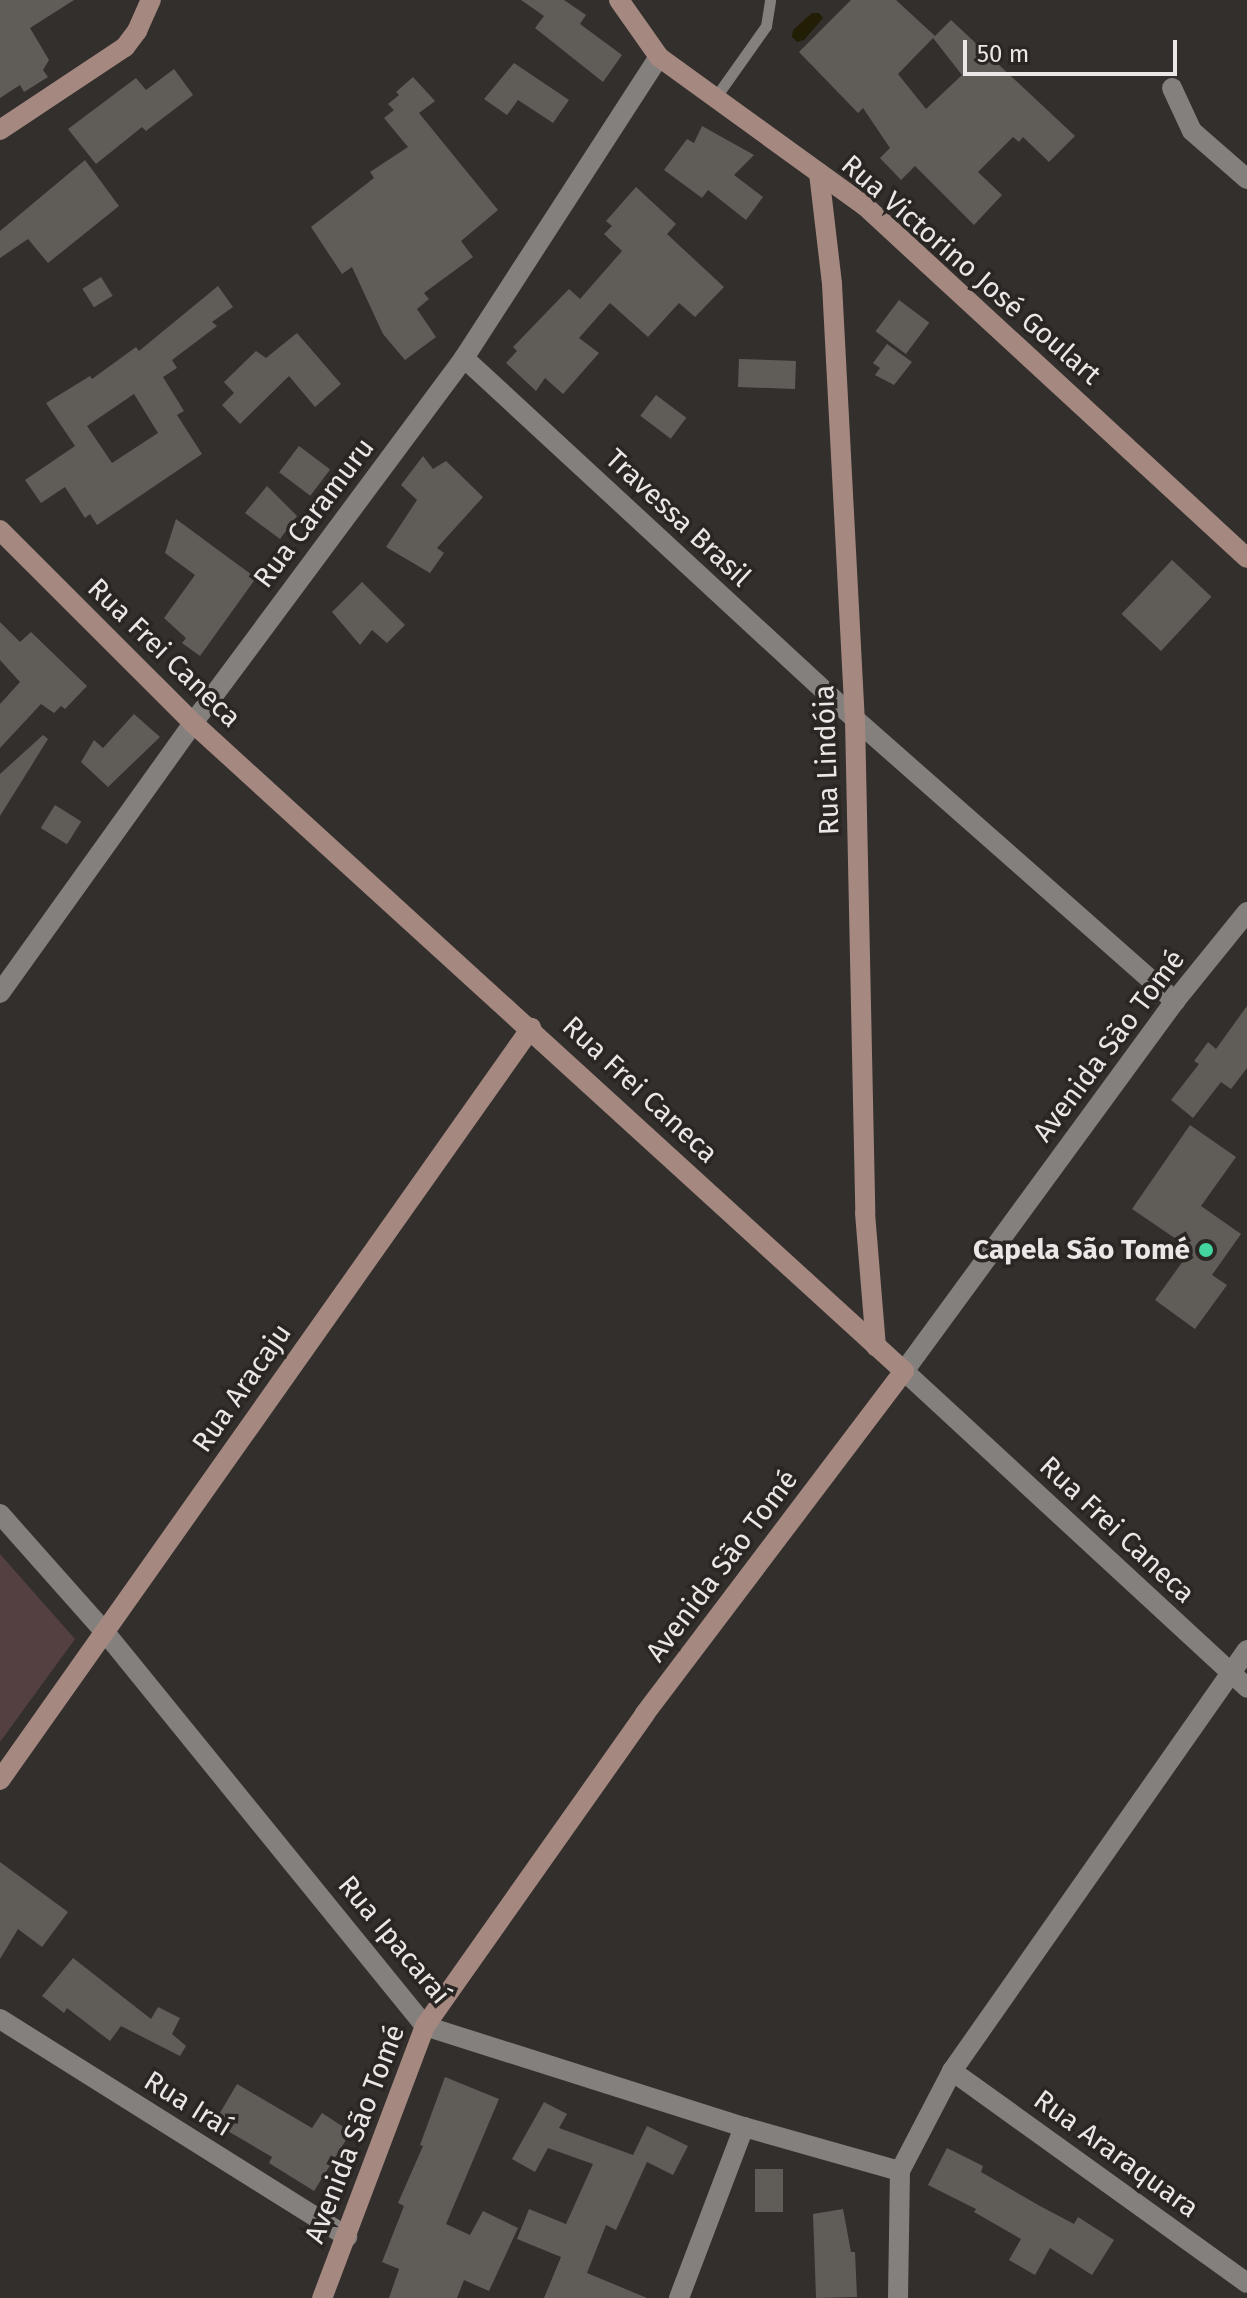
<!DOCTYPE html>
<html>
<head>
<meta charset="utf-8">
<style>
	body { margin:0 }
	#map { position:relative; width:1247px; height:2298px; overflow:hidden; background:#332f2d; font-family:"Fira Sans",sans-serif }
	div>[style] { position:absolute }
	.green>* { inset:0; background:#544041 }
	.water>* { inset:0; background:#221e05 }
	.building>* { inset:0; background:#605d59; transform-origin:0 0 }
	.lane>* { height:11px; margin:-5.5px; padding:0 5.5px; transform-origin:5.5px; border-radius:5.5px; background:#84807d }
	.street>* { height:20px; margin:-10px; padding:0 10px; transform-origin:10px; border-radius:10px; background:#84807d }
	.secondary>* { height:20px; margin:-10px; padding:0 10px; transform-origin:10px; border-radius:10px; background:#a58980 }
	.dots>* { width:22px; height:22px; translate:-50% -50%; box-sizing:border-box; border:4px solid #292623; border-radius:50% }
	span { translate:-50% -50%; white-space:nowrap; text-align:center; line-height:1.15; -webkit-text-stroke:7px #292623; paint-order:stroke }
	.street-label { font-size:28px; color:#eae7e6 }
	.poi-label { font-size:28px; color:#eae7e6; font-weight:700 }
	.right { translate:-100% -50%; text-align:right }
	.scale { position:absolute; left:963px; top:40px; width:214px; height:36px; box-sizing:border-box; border:4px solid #eae7e6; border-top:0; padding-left:10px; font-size:24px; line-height:28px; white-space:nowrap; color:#eae7e6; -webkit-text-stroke:6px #292623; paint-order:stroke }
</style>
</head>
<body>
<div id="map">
	<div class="green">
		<i style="clip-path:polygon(0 1554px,75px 1639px,0 1742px)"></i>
	</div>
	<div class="water">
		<i style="clip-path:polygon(812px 13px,819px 13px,823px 18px,804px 40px,797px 42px,792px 37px,793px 30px)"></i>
	</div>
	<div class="building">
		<i style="clip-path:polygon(0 0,74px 0,30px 28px,49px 60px,43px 70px,48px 77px,24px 92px,20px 85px,0 98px)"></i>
		<i style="clip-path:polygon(521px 0,564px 0,586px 15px,580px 24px,622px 55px,603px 82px,535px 28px,544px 16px)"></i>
		<i style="clip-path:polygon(851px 0,896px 0,935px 36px,898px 74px,926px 109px,962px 75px,933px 38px,951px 20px,1075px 136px,1049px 162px,1023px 137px,1019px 142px,1013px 137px,978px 172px,1002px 195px,974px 225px,915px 166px,901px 180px,880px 158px,890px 148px,863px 108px,858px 113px,799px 52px)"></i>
		<i style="clip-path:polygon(514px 63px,569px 100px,553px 123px,518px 100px,507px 115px,484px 99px)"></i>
		<i style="clip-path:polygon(174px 69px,193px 95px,146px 131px,142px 127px,96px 164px,68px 129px,136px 78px,146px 90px)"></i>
		<i style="clip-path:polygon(413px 77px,435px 101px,419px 113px,498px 210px,461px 241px,473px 257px,424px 293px,429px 299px,417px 309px,436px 337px,405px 360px,383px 334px,352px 267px,342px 274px,311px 227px,374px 178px,370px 172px,408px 147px,384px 118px,394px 110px,388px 104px,399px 95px,396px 92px)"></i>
		<i style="clip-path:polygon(702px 126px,754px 155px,734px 175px,763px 197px,746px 220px,708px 190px,702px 198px,664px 170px,687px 139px,694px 143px)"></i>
		<i style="clip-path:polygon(85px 160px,119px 206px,48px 263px,28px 239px,0 258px,0 231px)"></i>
		<i style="clip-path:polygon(636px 187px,676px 224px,667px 234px,724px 287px,695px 317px,679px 303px,648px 337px,610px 303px,579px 338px,599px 353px,563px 394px,545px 378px,536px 391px,506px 363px,517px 351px,513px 347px,569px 289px,580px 299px,622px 251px,604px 234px,612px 226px,606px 221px)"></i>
		<i style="left:101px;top:277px;width:22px;height:22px;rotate:58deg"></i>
		<i style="clip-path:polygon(evenodd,218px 286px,233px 307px,212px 322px,217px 326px,172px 360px,177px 368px,163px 377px,184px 411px,177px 415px,202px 454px,97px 525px,90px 514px,85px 518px,65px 487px,41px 503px,25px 480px,75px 446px,46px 403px,90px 376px,92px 379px,136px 347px,139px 351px,218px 286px,134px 394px,158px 433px,112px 463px,87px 426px,134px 394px)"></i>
		<i style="left:899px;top:300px;width:38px;height:39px;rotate:37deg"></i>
		<i style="clip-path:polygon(297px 333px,341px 384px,315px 407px,289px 376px,240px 424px,222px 405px,234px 393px,224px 382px,256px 351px,266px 358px)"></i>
		<i style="clip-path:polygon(887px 344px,912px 362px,894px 385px,875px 375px,880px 368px,873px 363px)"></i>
		<i style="left:739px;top:359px;width:57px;height:28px;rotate:2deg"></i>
		<i style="left:656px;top:395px;width:38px;height:26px;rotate:37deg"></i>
		<i style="left:299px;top:446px;width:39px;height:33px;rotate:37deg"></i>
		<i style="clip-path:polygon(423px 456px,433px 469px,446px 461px,483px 497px,437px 548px,444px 553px,430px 573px,386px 547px,417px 500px,401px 485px)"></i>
		<i style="clip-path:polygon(267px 486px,297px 516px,280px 539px,245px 513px)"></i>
		<i style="clip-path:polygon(176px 519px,256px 578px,200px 656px,182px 643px,186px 638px,164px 618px,195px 575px,165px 553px)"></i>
		<i style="left:1172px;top:560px;width:54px;height:74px;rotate:43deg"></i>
		<i style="clip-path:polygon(362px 582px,405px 625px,387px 643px,372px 630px,360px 645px,332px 612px)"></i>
		<i style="clip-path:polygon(0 622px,20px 642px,31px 632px,87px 686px,65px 709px,61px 706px,54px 713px,41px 704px,0 748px,0 704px,20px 682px,0 660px)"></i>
		<i style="clip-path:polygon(134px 714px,160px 737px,108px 787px,81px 762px,94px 740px,103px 748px)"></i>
		<i style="clip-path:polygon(43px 735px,48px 739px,0 816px,0 774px)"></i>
		<i style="left:55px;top:805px;width:31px;height:27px;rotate:32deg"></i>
		<i style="clip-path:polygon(1247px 1006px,1247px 1068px,1231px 1089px,1221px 1082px,1193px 1118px,1171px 1100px,1199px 1064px,1194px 1061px,1208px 1042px,1216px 1049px)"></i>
		<i style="clip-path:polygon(1190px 1125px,1236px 1157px,1201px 1206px,1241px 1234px,1212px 1275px,1227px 1285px,1195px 1329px,1155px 1300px,1183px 1261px,1178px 1255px,1185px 1245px,1132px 1209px)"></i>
		<i style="clip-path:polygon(0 1862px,68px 1912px,42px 1947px,18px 1929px,0 1959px)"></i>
		<i style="clip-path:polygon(73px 1958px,151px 2019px,158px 2007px,180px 2018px,172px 2034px,186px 2046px,180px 2056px,121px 2026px,110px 2041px,67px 2008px,64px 2013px,42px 1996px)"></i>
		<i style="clip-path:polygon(445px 2077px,499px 2099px,446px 2224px,470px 2235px,483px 2211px,518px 2228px,489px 2291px,464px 2280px,457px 2298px,389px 2298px,399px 2269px,382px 2262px,404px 2206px,398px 2203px,423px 2146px,420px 2145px)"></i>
		<i style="clip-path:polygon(237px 2084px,312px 2128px,322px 2113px,351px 2132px,314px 2191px,269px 2163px,272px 2157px,214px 2123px)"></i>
		<i style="clip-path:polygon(544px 2102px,567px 2114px,559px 2128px,633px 2155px,647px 2126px,688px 2146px,673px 2175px,647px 2162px,616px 2230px,606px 2225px,587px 2273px,647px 2298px,544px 2298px,561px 2257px,517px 2239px,529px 2209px,566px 2224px,593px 2164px,548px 2148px,535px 2172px,512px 2159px)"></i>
		<i style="clip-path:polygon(947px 2148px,983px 2166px,981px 2172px,1040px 2206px,1074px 2224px,1078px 2217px,1114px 2240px,1092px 2275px,1050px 2248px,1035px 2275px,1009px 2260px,1021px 2239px,974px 2212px,976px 2209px,928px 2185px)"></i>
		<i style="left:755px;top:2169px;width:28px;height:43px"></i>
		<i style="clip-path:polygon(843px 2209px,851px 2252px,855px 2252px,857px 2297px,816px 2298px,813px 2214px)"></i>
	</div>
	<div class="lane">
		<i style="left:715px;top:98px;width:88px;rotate:-54.7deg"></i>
		<i style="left:766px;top:26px;width:26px;rotate:-81deg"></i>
	</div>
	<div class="street">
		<i style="left:1172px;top:88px;width:47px;rotate:65.1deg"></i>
		<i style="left:1192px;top:131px;width:73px;rotate:41.1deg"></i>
		<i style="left:464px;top:358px;width:532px;rotate:42.72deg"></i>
		<i style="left:855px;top:719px;width:427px;rotate:41.4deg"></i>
		<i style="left:1247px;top:912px;width:114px;rotate:129deg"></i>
		<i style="left:1175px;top:1001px;width:459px;rotate:126.2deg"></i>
		<i style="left:904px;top:1371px;width:467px;rotate:42.7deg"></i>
		<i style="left:0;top:993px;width:332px;rotate:-54.4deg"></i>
		<i style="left:193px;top:723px;width:455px;rotate:-53.4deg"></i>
		<i style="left:464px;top:358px;width:359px;rotate:-57.1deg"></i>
		<i style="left:0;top:1514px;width:157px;rotate:48.4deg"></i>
		<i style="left:104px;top:1631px;width:509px;rotate:50.9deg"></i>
		<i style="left:425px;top:2026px;width:335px;rotate:17.6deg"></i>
		<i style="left:744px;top:2127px;width:162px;rotate:15.8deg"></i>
		<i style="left:0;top:2019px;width:410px;rotate:32.1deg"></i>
		<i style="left:952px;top:2071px;width:363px;rotate:35.7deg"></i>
		<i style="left:679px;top:2298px;width:183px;rotate:-69.2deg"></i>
		<i style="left:898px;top:2298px;width:127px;rotate:-89.1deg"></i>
		<i style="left:900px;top:2171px;width:113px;rotate:-62.5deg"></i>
		<i style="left:952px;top:2071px;width:514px;rotate:-54.98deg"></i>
	</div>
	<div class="secondary">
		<i style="left:619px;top:0;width:70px;rotate:54.9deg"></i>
		<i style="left:659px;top:57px;width:254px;rotate:35.9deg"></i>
		<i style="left:865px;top:206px;width:519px;rotate:42.66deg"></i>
		<i style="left:0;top:130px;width:150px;rotate:-33.6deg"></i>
		<i style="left:125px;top:47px;width:20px;rotate:-53deg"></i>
		<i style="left:137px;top:31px;width:34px;rotate:-66deg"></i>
		<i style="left:819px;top:173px;width:112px;rotate:83.3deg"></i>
		<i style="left:832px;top:284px;width:436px;rotate:87deg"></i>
		<i style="left:855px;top:719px;width:494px;rotate:88.8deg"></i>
		<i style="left:865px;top:1213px;width:134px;rotate:85.3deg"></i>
		<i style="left:0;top:530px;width:273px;rotate:45deg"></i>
		<i style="left:193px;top:723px;width:962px;rotate:42.35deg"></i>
		<i style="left:904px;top:1371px;width:430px;rotate:127.1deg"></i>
		<i style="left:645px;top:1714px;width:382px;rotate:125.2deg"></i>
		<i style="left:425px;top:2026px;width:291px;rotate:110.7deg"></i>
		<i style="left:0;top:1780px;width:921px;rotate:-54.77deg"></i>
	</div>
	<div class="dots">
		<i style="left:1206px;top:1250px;background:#43d4a0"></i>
	</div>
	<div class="street-label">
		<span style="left:971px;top:270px;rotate:41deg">Rua Victorino José Goulart</span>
		<span style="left:314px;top:513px;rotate:-53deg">Rua Caramuru</span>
		<span style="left:678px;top:518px;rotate:43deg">Travessa Brasil</span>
		<span style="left:164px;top:653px;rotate:44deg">Rua Frei Caneca</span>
		<span style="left:827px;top:760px;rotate:-92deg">Rua Lindóia</span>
		<span style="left:1109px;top:1046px;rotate:-53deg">Avenida São Tomé</span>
		<span style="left:640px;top:1090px;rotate:43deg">Rua Frei Caneca</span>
		<span style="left:242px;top:1388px;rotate:-55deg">Rua Aracaju</span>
		<span style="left:1117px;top:1530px;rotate:43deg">Rua Frei Caneca</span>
		<span style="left:722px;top:1566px;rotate:-53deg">Avenida São Tomé</span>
		<span style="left:394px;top:1940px;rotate:50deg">Rua Ipacaraí</span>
		<span style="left:188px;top:2104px;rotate:32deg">Rua Iraí</span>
		<span style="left:355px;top:2134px;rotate:-69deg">Avenida São Tomé</span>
		<span style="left:1116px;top:2154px;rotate:36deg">Rua Araraquara</span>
	</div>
	<div class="poi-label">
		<span class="right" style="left:1190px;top:1250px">Capela São Tomé</span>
	</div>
	<div class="scale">50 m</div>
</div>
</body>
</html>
